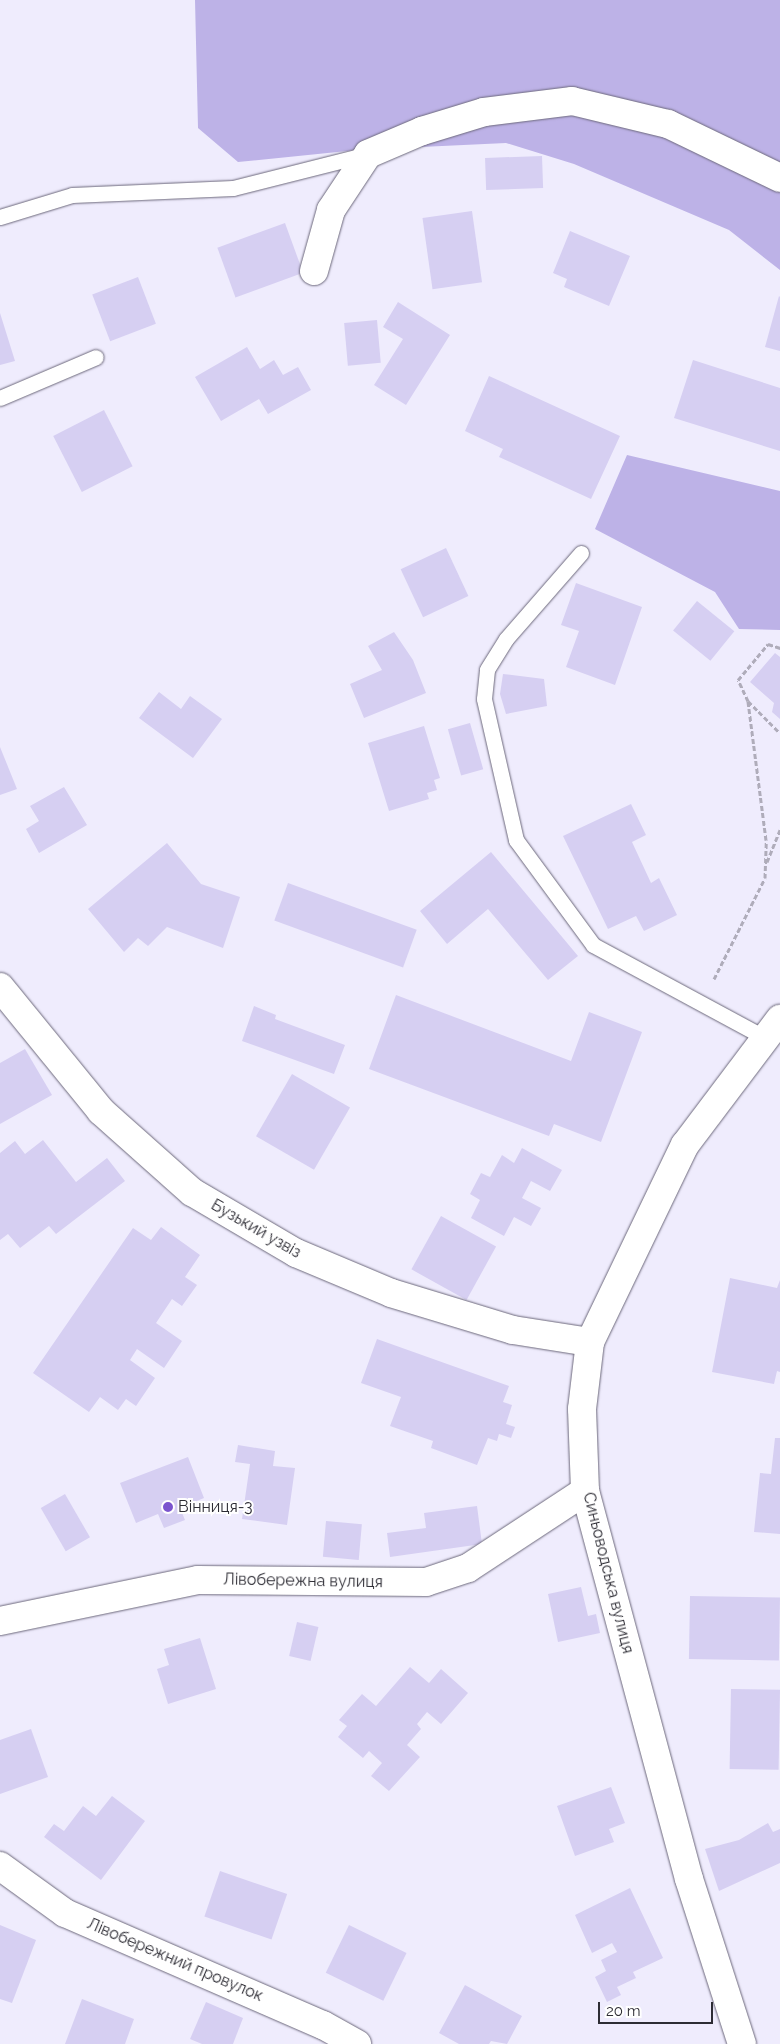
<!DOCTYPE html>
<html>
<head>
<meta charset="utf-8">
<style>
	body { margin:0 }
	#map { position:relative; width:780px; height:2044px; overflow:hidden; background:#efecfd; font-family:Raleway,sans-serif }
	div>[style] { position:absolute }
	.green>* { inset:0; background:#bdb2e7 }
	.building>* { inset:0; background:#d6cff2; transform-origin:0 0 }
	.path>* { height:3px; margin-top:-1.5px; transform-origin:0; background:repeating-linear-gradient(90deg,#afacba 0 5px,transparent 0 7.5px) }
	.roads { filter:drop-shadow(0 0 1px #6c687b) drop-shadow(0 0 1px #6c687b) }
	.service>* { height:15px; margin:-7.5px; padding:0 7.5px; transform-origin:7.5px; border-radius:7.5px; background:#fff }
	.minor>* { height:28px; margin:-14px; padding:0 14px; transform-origin:14px; border-radius:14px; background:#fff }
	.dots>* { width:14px; height:14px; translate:-50% -50%; box-sizing:border-box; border:2px solid #fff; border-radius:50% }
	span { translate:-50% -50%; white-space:nowrap; text-align:center; line-height:1.15; -webkit-text-stroke:4px #fff; paint-order:stroke }
	.street-label { font-size:16px; color:#2d2c34 }
	.poi-label { font-size:16px; color:#2d2c34 }
	.left { translate:0 -50%; text-align:left }
	.scale { position:absolute; left:598px; top:2002px; width:115px; height:22px; box-sizing:border-box; border:2px solid #2d2c34; border-top:0; padding-left:6px; font-size:15px; line-height:18px; white-space:nowrap; color:#2d2c34; -webkit-text-stroke:4px #fff; paint-order:stroke }
</style>
</head>
<body>
<div id="map">
	<div class="green">
		<i style="clip-path:polygon(195px 0,780px 0,780px 270px,729px 230px,574px 164px,506px 143px,357px 150px,238px 162px,198px 128px)"></i>
		<i style="clip-path:polygon(627px 455px,780px 491px,780px 630px,739px 629px,715px 592px,595px 529px)"></i>
	</div>
	<div class="building">
		<i style="left:542px;top:156px;width:32px;height:57px;rotate:88deg"></i>
		<i style="left:472px;top:211px;width:72px;height:50px;rotate:82deg"></i>
		<i style="left:285px;top:223px;width:53px;height:72px;rotate:70deg"></i>
		<i style="clip-path:polygon(570px 231px,630px 256px,609px 306px,564px 287px,567px 279px,553px 273px)"></i>
		<i style="left:138px;top:277px;width:50px;height:49px;rotate:69deg"></i>
		<i style="clip-path:polygon(779px 296px,780px 297px,780px 351px,765px 347px)"></i>
		<i style="clip-path:polygon(398px 302px,450px 335px,406px 405px,374px 385px,403px 339px,383px 327px)"></i>
		<i style="clip-path:polygon(0 313px,15px 361px,0 365px)"></i>
		<i style="left:377px;top:320px;width:43px;height:33px;rotate:85deg"></i>
		<i style="clip-path:polygon(247px 347px,260px 369px,274px 360px,283px 375px,298px 367px,311px 390px,268px 414px,259px 399px,221px 421px,195px 377px)"></i>
		<i style="clip-path:polygon(693px 360px,780px 388px,780px 451px,674px 418px)"></i>
		<i style="clip-path:polygon(489px 376px,620px 436px,591px 499px,499px 457px,503px 449px,465px 431px)"></i>
		<i style="left:104px;top:410px;width:63px;height:57px;rotate:63deg"></i>
		<i style="left:446px;top:548px;width:53px;height:50px;rotate:65deg"></i>
		<i style="clip-path:polygon(576px 583px,642px 607px,615px 685px,566px 667px,579px 631px,561px 625px)"></i>
		<i style="left:697px;top:601px;width:48px;height:38px;rotate:39deg"></i>
		<i style="clip-path:polygon(394px 632px,413px 660px,426px 693px,364px 718px,350px 684px,382px 670px,368px 646px)"></i>
		<i style="clip-path:polygon(775px 653px,780px 657px,780px 719px,772px 712px,774px 703px,750px 682px)"></i>
		<i style="clip-path:polygon(503px 674px,544px 679px,547px 706px,506px 714px,500px 694px)"></i>
		<i style="clip-path:polygon(159px 692px,181px 709px,190px 696px,222px 719px,193px 758px,139px 718px)"></i>
		<i style="left:470px;top:723px;width:48px;height:23px;rotate:74deg"></i>
		<i style="clip-path:polygon(424px 726px,440px 778px,434px 780px,437px 790px,427px 793px,429px 799px,389px 811px,368px 743px)"></i>
		<i style="clip-path:polygon(0 747px,17px 789px,0 795px)"></i>
		<i style="clip-path:polygon(64px 787px,87px 825px,39px 853px,26px 829px,39px 821px,30px 806px)"></i>
		<i style="clip-path:polygon(631px 804px,646px 835px,632px 842px,651px 883px,659px 878px,677px 915px,644px 931px,636px 916px,608px 929px,563px 836px)"></i>
		<i style="clip-path:polygon(167px 843px,201px 884px,240px 897px,223px 948px,167px 927px,148px 946px,138px 938px,124px 952px,88px 909px)"></i>
		<i style="clip-path:polygon(491px 852px,578px 956px,548px 980px,488px 909px,447px 944px,420px 911px)"></i>
		<i style="left:288px;top:883px;width:137px;height:40px;rotate:20deg"></i>
		<i style="clip-path:polygon(396px 995px,571px 1061px,589px 1012px,642px 1032px,601px 1142px,554px 1124px,549px 1136px,369px 1069px)"></i>
		<i style="clip-path:polygon(254px 1006px,276px 1015px,275px 1019px,345px 1045px,334px 1074px,242px 1041px)"></i>
		<i style="clip-path:polygon(25px 1049px,52px 1095px,0 1124px,0 1063px)"></i>
		<i style="left:292px;top:1074px;width:67px;height:72px;rotate:30deg"></i>
		<i style="clip-path:polygon(43px 1140px,76px 1182px,107px 1158px,125px 1181px,56px 1234px,49px 1226px,20px 1248px,8px 1234px,0 1240px,0 1153px,15px 1141px,25px 1154px)"></i>
		<i style="clip-path:polygon(522px 1148px,562px 1170px,550px 1191px,531px 1181px,522px 1198px,541px 1208px,531px 1226px,514px 1217px,504px 1236px,471px 1218px,480px 1200px,470px 1194px,481px 1173px,490px 1177px,502px 1155px,514px 1163px)"></i>
		<i style="left:441px;top:1216px;width:63px;height:61px;rotate:29deg"></i>
		<i style="clip-path:polygon(161px 1227px,200px 1255px,185px 1277px,197px 1285px,182px 1306px,172px 1299px,156px 1323px,182px 1341px,164px 1368px,137px 1349px,130px 1360px,155px 1378px,136px 1406px,126px 1399px,118px 1410px,100px 1397px,89px 1412px,33px 1373px,133px 1228px,151px 1240px)"></i>
		<i style="clip-path:polygon(730px 1278px,777px 1288px,780px 1280px,780px 1372px,777px 1371px,774px 1384px,712px 1372px)"></i>
		<i style="clip-path:polygon(377px 1339px,509px 1386px,503px 1402px,512px 1405px,506px 1424px,515px 1427px,511px 1438px,499px 1434px,497px 1441px,488px 1438px,477px 1465px,431px 1448px,433px 1441px,390px 1426px,401px 1397px,361px 1383px)"></i>
		<i style="clip-path:polygon(775px 1438px,780px 1438px,780px 1534px,754px 1532px,760px 1473px,771px 1474px)"></i>
		<i style="clip-path:polygon(238px 1445px,275px 1451px,273px 1466px,295px 1468px,287px 1525px,242px 1519px,250px 1464px,235px 1462px)"></i>
		<i style="clip-path:polygon(188px 1457px,204px 1498px,180px 1508px,185px 1520px,164px 1528px,158px 1514px,136px 1523px,120px 1483px)"></i>
		<i style="left:65px;top:1494px;width:50px;height:28px;rotate:60deg"></i>
		<i style="clip-path:polygon(477px 1506px,482px 1544px,390px 1557px,387px 1533px,426px 1528px,424px 1513px)"></i>
		<i style="left:326px;top:1521px;width:36px;height:36px;rotate:5deg"></i>
		<i style="clip-path:polygon(581px 1587px,588px 1616px,596px 1614px,600px 1633px,558px 1642px,548px 1594px)"></i>
		<i style="left:690px;top:1596px;width:90px;height:63px;rotate:1deg"></i>
		<i style="left:297px;top:1622px;width:22px;height:35px;rotate:13deg"></i>
		<i style="clip-path:polygon(200px 1638px,216px 1689px,168px 1704px,157px 1669px,169px 1665px,164px 1649px)"></i>
		<i style="clip-path:polygon(410px 1667px,429px 1683px,441px 1669px,468px 1693px,441px 1724px,427px 1712px,417px 1724px,421px 1729px,407px 1745px,420px 1757px,389px 1791px,371px 1776px,382px 1763px,369px 1751px,363px 1758px,338px 1737px,347px 1726px,339px 1720px,362px 1694px,376px 1706px)"></i>
		<i style="left:731px;top:1689px;width:49px;height:80px;rotate:1deg"></i>
		<i style="clip-path:polygon(31px 1729px,48px 1777px,0 1794px,0 1740px)"></i>
		<i style="clip-path:polygon(611px 1787px,625px 1823px,609px 1829px,614px 1842px,575px 1856px,557px 1806px)"></i>
		<i style="clip-path:polygon(112px 1796px,145px 1821px,101px 1880px,44px 1837px,54px 1824px,64px 1831px,83px 1806px,96px 1816px)"></i>
		<i style="clip-path:polygon(768px 1823px,773px 1832px,780px 1829px,780px 1863px,719px 1891px,705px 1849px,739px 1840px)"></i>
		<i style="left:220px;top:1871px;width:71px;height:48px;rotate:19deg"></i>
		<i style="clip-path:polygon(630px 1888px,663px 1958px,633px 1972px,636px 1978px,617px 1987px,621px 1995px,607px 2002px,595px 1977px,606px 1971px,601px 1960px,617px 1952px,612px 1943px,592px 1953px,575px 1915px)"></i>
		<i style="clip-path:polygon(0 1925px,36px 1940px,12px 2003px,0 1999px)"></i>
		<i style="left:349px;top:1925px;width:64px;height:53px;rotate:26deg"></i>
		<i style="clip-path:polygon(465px 1985px,522px 2016px,507px 2044px,491px 2041px,489px 2044px,459px 2044px,439px 2033px)"></i>
		<i style="clip-path:polygon(82px 1999px,134px 2019px,125px 2044px,65px 2044px)"></i>
		<i style="clip-path:polygon(206px 2002px,243px 2018px,233px 2044px,202px 2044px,190px 2039px)"></i>
	</div>
	<div class="path">
		<i style="left:748px;top:701px;width:45px;rotate:45deg"></i>
		<i style="left:767px;top:862px;width:35px;rotate:-68deg"></i>
		<i style="left:714px;top:979px;width:113px;rotate:-63.2deg"></i>
		<i style="left:765px;top:878px;width:38px;rotate:-88deg"></i>
		<i style="left:766px;top:840px;width:140px;rotate:-97.4deg"></i>
		<i style="left:748px;top:701px;width:23px;rotate:-115deg"></i>
		<i style="left:738px;top:680px;width:47px;rotate:-50.2deg"></i>
		<i style="left:768px;top:644px;width:13px;rotate:18deg"></i>
	</div>
	<div class="roads">
		<div class="service">
			<i style="left:0;top:217px;width:75px;rotate:-17deg"></i>
			<i style="left:72px;top:195px;width:161px;rotate:-2.5deg"></i>
			<i style="left:233px;top:188px;width:138px;rotate:-14.2deg"></i>
			<i style="left:0;top:398px;width:104px;rotate:-23.1deg"></i>
			<i style="left:581px;top:553px;width:114px;rotate:131.1deg"></i>
			<i style="left:506px;top:639px;width:36px;rotate:122deg"></i>
			<i style="left:487px;top:670px;width:29px;rotate:96deg"></i>
			<i style="left:484px;top:699px;width:145px;rotate:77.2deg"></i>
			<i style="left:516px;top:840px;width:130px;rotate:53.7deg"></i>
			<i style="left:593px;top:945px;width:194px;rotate:28.3deg"></i>
		</div>
		<div class="minor">
			<i style="left:314px;top:271px;width:63px;rotate:-74.4deg"></i>
			<i style="left:331px;top:210px;width:67px;rotate:-56.5deg"></i>
			<i style="left:368px;top:154px;width:59px;rotate:-23.1deg"></i>
			<i style="left:422px;top:131px;width:65px;rotate:-17deg"></i>
			<i style="left:484px;top:112px;width:89px;rotate:-7.1deg"></i>
			<i style="left:572px;top:101px;width:99px;rotate:13.5deg"></i>
			<i style="left:668px;top:124px;width:124px;rotate:25.7deg"></i>
			<i style="left:0;top:987px;width:160px;rotate:50.8deg"></i>
			<i style="left:101px;top:1111px;width:122px;rotate:41.7deg"></i>
			<i style="left:192px;top:1192px;width:121px;rotate:30.4deg"></i>
			<i style="left:296px;top:1253px;width:103px;rotate:22.8deg"></i>
			<i style="left:391px;top:1293px;width:127px;rotate:16.9deg"></i>
			<i style="left:513px;top:1330px;width:78px;rotate:8.9deg"></i>
			<i style="left:0;top:1621px;width:202px;rotate:-11.7deg"></i>
			<i style="left:198px;top:1580px;width:228px;rotate:0.5deg"></i>
			<i style="left:426px;top:1582px;width:44px;rotate:-18.4deg"></i>
			<i style="left:468px;top:1568px;width:140px;rotate:-33.3deg"></i>
			<i style="left:0;top:1866px;width:80px;rotate:35.9deg"></i>
			<i style="left:65px;top:1913px;width:281px;rotate:23.5deg"></i>
			<i style="left:323px;top:2025px;width:39px;rotate:29deg"></i>
			<i style="left:742px;top:2044px;width:173px;rotate:-107.8deg"></i>
			<i style="left:689px;top:1879px;width:402px;rotate:-105deg"></i>
			<i style="left:585px;top:1491px;width:82px;rotate:-92.1deg"></i>
			<i style="left:582px;top:1409px;width:67px;rotate:-83.2deg"></i>
			<i style="left:590px;top:1342px;width:219px;rotate:-64.3deg"></i>
			<i style="left:685px;top:1145px;width:158px;rotate:-53deg"></i>
		</div>
	</div>
	<div class="dots">
		<i style="left:168px;top:1507px;background:#7b54ce"></i>
	</div>
	<div class="street-label">
		<span style="left:256px;top:1229px;rotate:30deg">Бузький узвіз</span>
		<span style="left:608px;top:1573px;rotate:76deg">Синьоводська вулиця</span>
		<span style="left:303px;top:1581px;rotate:1deg">Лівобережна вулиця</span>
		<span style="left:175px;top:1960px;rotate:23deg">Лівобережний провулок</span>
	</div>
	<div class="poi-label">
		<span class="left" style="left:178px;top:1507px">Вінниця-3</span>
	</div>
	<div class="scale">20 m</div>
</div>
</body>
</html>
